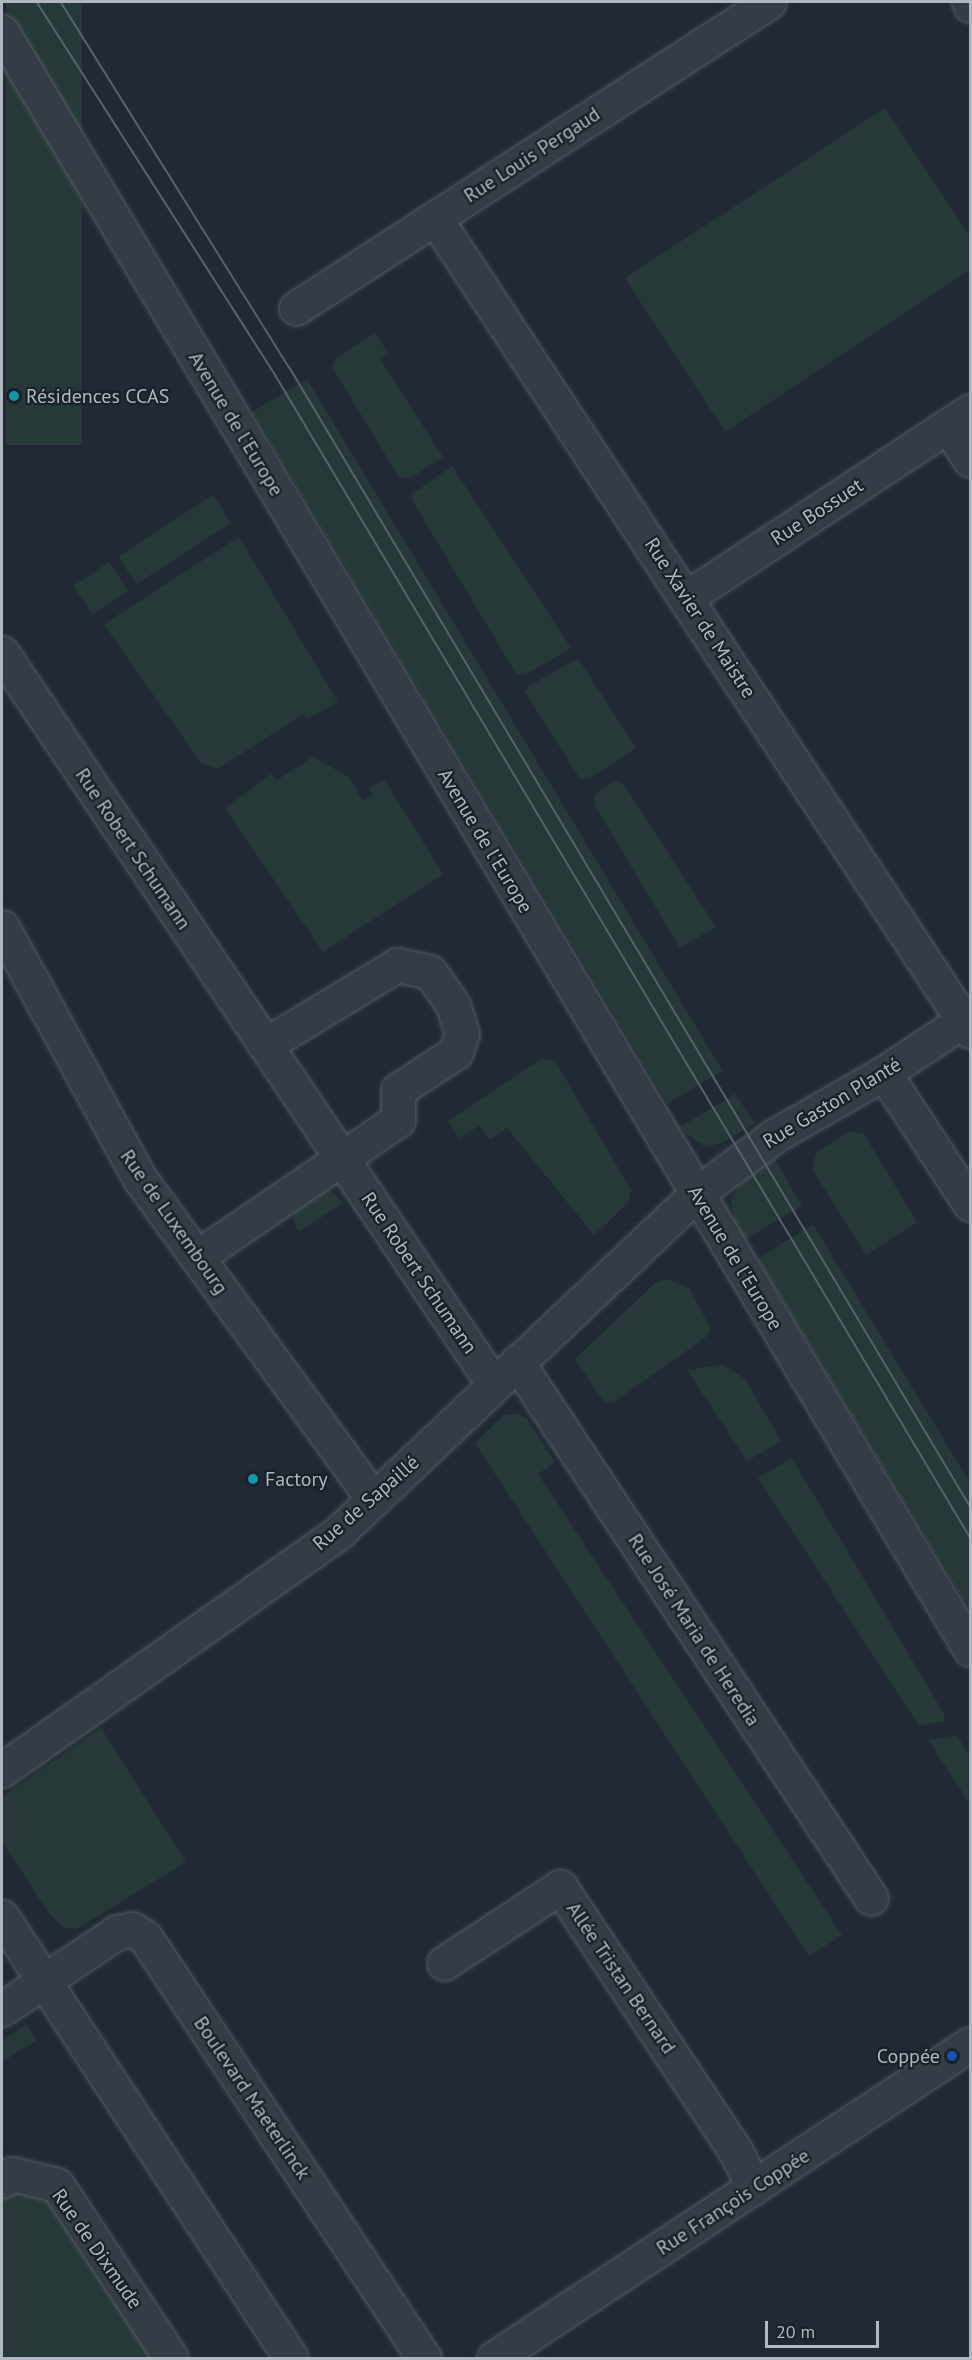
<!DOCTYPE html>
<html>
<head>
<meta charset="utf-8">
<style>
	body { margin:0 }
	#map { position:relative; width:972px; height:2360px; overflow:hidden; background:#212a34; font-family:"PT Sans",sans-serif }
	div>[style] { position:absolute }
	.green>* { inset:0; background:#263837; transform-origin:0 0 }
	.roads { filter:drop-shadow(0 0 2px #525a62) drop-shadow(0 0 2px #525a62) }
	.minor>* { height:33px; margin:-16.5px; padding:0 16.5px; transform-origin:16.5px; border-radius:16.5px; background:#343c45 }
	.tram>* { height:1.5px; margin:-0.75px; padding:0 0.75px; transform-origin:0.75px; border-radius:0.75px; background:#57606b }
	.dots>* { width:16px; height:16px; translate:-50% -50%; box-sizing:border-box; border:3px solid #1a2129; border-radius:50% }
	span { translate:-50% -50%; white-space:nowrap; text-align:center; line-height:1.15; -webkit-text-stroke:4.5px #1a2129; paint-order:stroke }
	.street-label { font-size:20px; color:#afb7c1 }
	.poi-label { font-size:20px; color:#afb7c1 }
	.left { translate:0 -50%; text-align:left }
	.right { translate:-100% -50%; text-align:right }
	.frame { position:absolute; inset:0; border:3px solid #afb7c1; pointer-events:none }
	.scale { position:absolute; left:765px; top:2321px; width:114px; height:27px; box-sizing:border-box; border:3px solid #afb7c1; border-top:0; padding-left:8px; font-size:18px; line-height:21px; white-space:nowrap; color:#afb7c1; -webkit-text-stroke:4px #1a2129; paint-order:stroke }
</style>
</head>
<body>
<div id="map">
	<div class="green">
		<i style="left:6px;top:2px;width:76px;height:443px"></i>
		<i style="clip-path:polygon(885px 108px,970px 237px,970px 269px,725px 432px,625px 278px)"></i>
		<i style="clip-path:polygon(375px 333px,388px 353px,380px 359px,443px 457px,409px 479px,399px 477px,332px 367px,335px 359px)"></i>
		<i style="left:307px;top:379px;width:807px;height:64px;rotate:59deg"></i>
		<i style="clip-path:polygon(452px 466px,571px 648px,525px 675px,516px 674px,412px 500px,412px 494px)"></i>
		<i style="left:213px;top:495px;width:33px;height:113px;rotate:57deg"></i>
		<i style="clip-path:polygon(239px 537px,338px 702px,307px 719px,303px 714px,218px 769px,200px 762px,104px 624px)"></i>
		<i style="left:109px;top:562px;width:34px;height:43px;rotate:56deg"></i>
		<i style="clip-path:polygon(578px 658px,636px 748px,590px 778px,580px 779px,525px 692px,529px 686px)"></i>
		<i style="clip-path:polygon(313px 757px,349px 777px,363px 801px,373px 795px,369px 788px,384px 779px,443px 874px,323px 952px,225px 808px,271px 774px,277px 780px)"></i>
		<i style="clip-path:polygon(616px 780px,624px 785px,716px 927px,680px 948px,594px 804px,595px 794px)"></i>
		<i style="clip-path:polygon(542px 1058px,555px 1061px,631px 1190px,628px 1203px,594px 1235px,507px 1128px,490px 1140px,479px 1126px,459px 1138px,448px 1121px)"></i>
		<i style="clip-path:polygon(735px 1094px,755px 1123px,724px 1142px,706px 1147px,678px 1128px)"></i>
		<i style="clip-path:polygon(850px 1131px,864px 1134px,917px 1222px,866px 1255px,812px 1169px,816px 1152px)"></i>
		<i style="clip-path:polygon(775px 1159px,802px 1206px,744px 1240px,734px 1222px,731px 1198px,745px 1179px)"></i>
		<i style="clip-path:polygon(322px 1190px,332px 1192px,343px 1203px,299px 1232px,293px 1221px,295px 1208px)"></i>
		<i style="clip-path:polygon(813px 1224px,970px 1483px,970px 1610px,758px 1259px)"></i>
		<i style="clip-path:polygon(666px 1279px,689px 1288px,711px 1329px,706px 1337px,613px 1403px,603px 1401px,575px 1359px,655px 1283px)"></i>
		<i style="clip-path:polygon(723px 1364px,745px 1379px,781px 1441px,747px 1461px,687px 1370px)"></i>
		<i style="clip-path:polygon(517px 1414px,527px 1419px,555px 1462px,538px 1474px,842px 1935px,809px 1956px,475px 1443px,504px 1415px)"></i>
		<i style="clip-path:polygon(792px 1458px,944px 1714px,944px 1721px,919px 1726px,758px 1478px)"></i>
		<i style="clip-path:polygon(101px 1728px,186px 1862px,77px 1929px,63px 1927px,49px 1914px,2px 1841px,2px 1797px)"></i>
		<i style="clip-path:polygon(957px 1735px,970px 1757px,970px 1804px,928px 1740px)"></i>
		<i style="clip-path:polygon(26px 2024px,37px 2040px,2px 2062px,2px 2041px)"></i>
		<i style="clip-path:polygon(15px 2189px,50px 2201px,155px 2358px,2px 2358px,2px 2198px)"></i>
	</div>
	<div class="roads">
		<div class="minor">
			<i style="left:969px;top:2px;width:3px;rotate:72deg"></i>
			<i style="left:2px;top:32px;width:1885px;rotate:59.09deg"></i>
			<i style="left:435px;top:218px;width:973px;rotate:56.65deg"></i>
			<i style="left:296px;top:308px;width:563px;rotate:-32.9deg"></i>
			<i style="left:948px;top:426px;width:40px;rotate:57.1deg"></i>
			<i style="left:687px;top:597px;width:339px;rotate:-33.3deg"></i>
			<i style="left:2px;top:653px;width:882px;rotate:56.09deg"></i>
			<i style="left:2px;top:927px;width:287px;rotate:61.3deg"></i>
			<i style="left:140px;top:1179px;width:397px;rotate:53.9deg"></i>
			<i style="left:884px;top:1073px;width:157px;rotate:56.7deg"></i>
			<i style="left:197px;top:1257px;width:243px;rotate:-34.3deg"></i>
			<i style="left:398px;top:1120px;width:30px;rotate:-90deg"></i>
			<i style="left:398px;top:1090px;width:69px;rotate:-33.2deg"></i>
			<i style="left:456px;top:1052px;width:19px;rotate:-72deg"></i>
			<i style="left:462px;top:1034px;width:30px;rotate:-107deg"></i>
			<i style="left:453px;top:1005px;width:40px;rotate:-124.9deg"></i>
			<i style="left:430px;top:972px;width:34px;rotate:-168deg"></i>
			<i style="left:397px;top:965px;width:154px;rotate:148.8deg"></i>
			<i style="left:517px;top:1362px;width:642px;rotate:56.56deg"></i>
			<i style="left:2px;top:1770px;width:413px;rotate:-35.2deg"></i>
			<i style="left:339px;top:1532px;width:492px;rotate:-43.4deg"></i>
			<i style="left:696px;top:1194px;width:97px;rotate:-36.6deg"></i>
			<i style="left:774px;top:1136px;width:127px;rotate:-29.8deg"></i>
			<i style="left:884px;top:1073px;width:103px;rotate:-33.5deg"></i>
			<i style="left:2px;top:1917px;width:527px;rotate:56.76deg"></i>
			<i style="left:444px;top:1963px;width:139px;rotate:-33.2deg"></i>
			<i style="left:560px;top:1887px;width:316px;rotate:56.4deg"></i>
			<i style="left:735px;top:2150px;width:42px;rotate:63.4deg"></i>
			<i style="left:2px;top:2009px;width:138px;rotate:-33.8deg"></i>
			<i style="left:117px;top:1932px;width:15px;rotate:-11deg"></i>
			<i style="left:132px;top:1929px;width:15px;rotate:32deg"></i>
			<i style="left:145px;top:1937px;width:505px;rotate:56.47deg"></i>
			<i style="left:2px;top:2181px;width:12px;rotate:-35deg"></i>
			<i style="left:12px;top:2174px;width:46px;rotate:13.7deg"></i>
			<i style="left:57px;top:2185px;width:207px;rotate:56.6deg"></i>
			<i style="left:494px;top:2358px;width:570px;rotate:-33.41deg"></i>
		</div>
	</div>
	<div class="tram">
		<i style="left:37px;top:2px;width:444px;rotate:57.4deg"></i>
		<i style="left:276px;top:376px;width:1353px;rotate:59.13deg"></i>
		<i style="left:61px;top:2px;width:432px;rotate:58deg"></i>
		<i style="left:290px;top:368px;width:1326px;rotate:59.14deg"></i>
	</div>
	<div class="dots">
		<i style="left:14px;top:396px;background:#0f9aa8"></i>
		<i style="left:253px;top:1479px;background:#0f9aa8"></i>
		<i style="left:952px;top:2056px;background:#1a4fb4"></i>
	</div>
	<div class="street-label">
		<span style="left:532px;top:155px;rotate:-33deg">Rue Louis Pergaud</span>
		<span style="left:236px;top:424px;rotate:59deg">Avenue de l'Europe</span>
		<span style="left:817px;top:512px;rotate:-33deg">Rue Bossuet</span>
		<span style="left:700px;top:618px;rotate:57deg">Rue Xavier de Maistre</span>
		<span style="left:485px;top:841px;rotate:59deg">Avenue de l'Europe</span>
		<span style="left:133px;top:849px;rotate:56deg">Rue Robert Schumann</span>
		<span style="left:832px;top:1103px;rotate:-31deg">Rue Gaston Planté</span>
		<span style="left:174px;top:1222px;rotate:55deg">Rue de Luxembourg</span>
		<span style="left:735px;top:1258px;rotate:59deg">Avenue de l'Europe</span>
		<span style="left:419px;top:1273px;rotate:56deg">Rue Robert Schumann</span>
		<span style="left:366px;top:1503px;rotate:-41deg">Rue de Sapaillé</span>
		<span style="left:694px;top:1630px;rotate:57deg">Rue José Maria de Heredia</span>
		<span style="left:621px;top:1978px;rotate:56deg">Allée Tristan Bernard</span>
		<span style="left:252px;top:2098px;rotate:56deg">Boulevard Maeterlinck</span>
		<span style="left:733px;top:2202px;rotate:-33deg">Rue François Coppée</span>
		<span style="left:97px;top:2249px;rotate:55deg">Rue de Dixmude</span>
	</div>
	<div class="poi-label">
		<span class="left" style="left:26px;top:396px">Résidences CCAS</span>
		<span class="left" style="left:265px;top:1479px">Factory</span>
		<span class="right" style="left:940px;top:2056px">Coppée</span>
	</div>
	<div class="frame"></div>
	<div class="scale">20 m</div>
</div>
</body>
</html>
